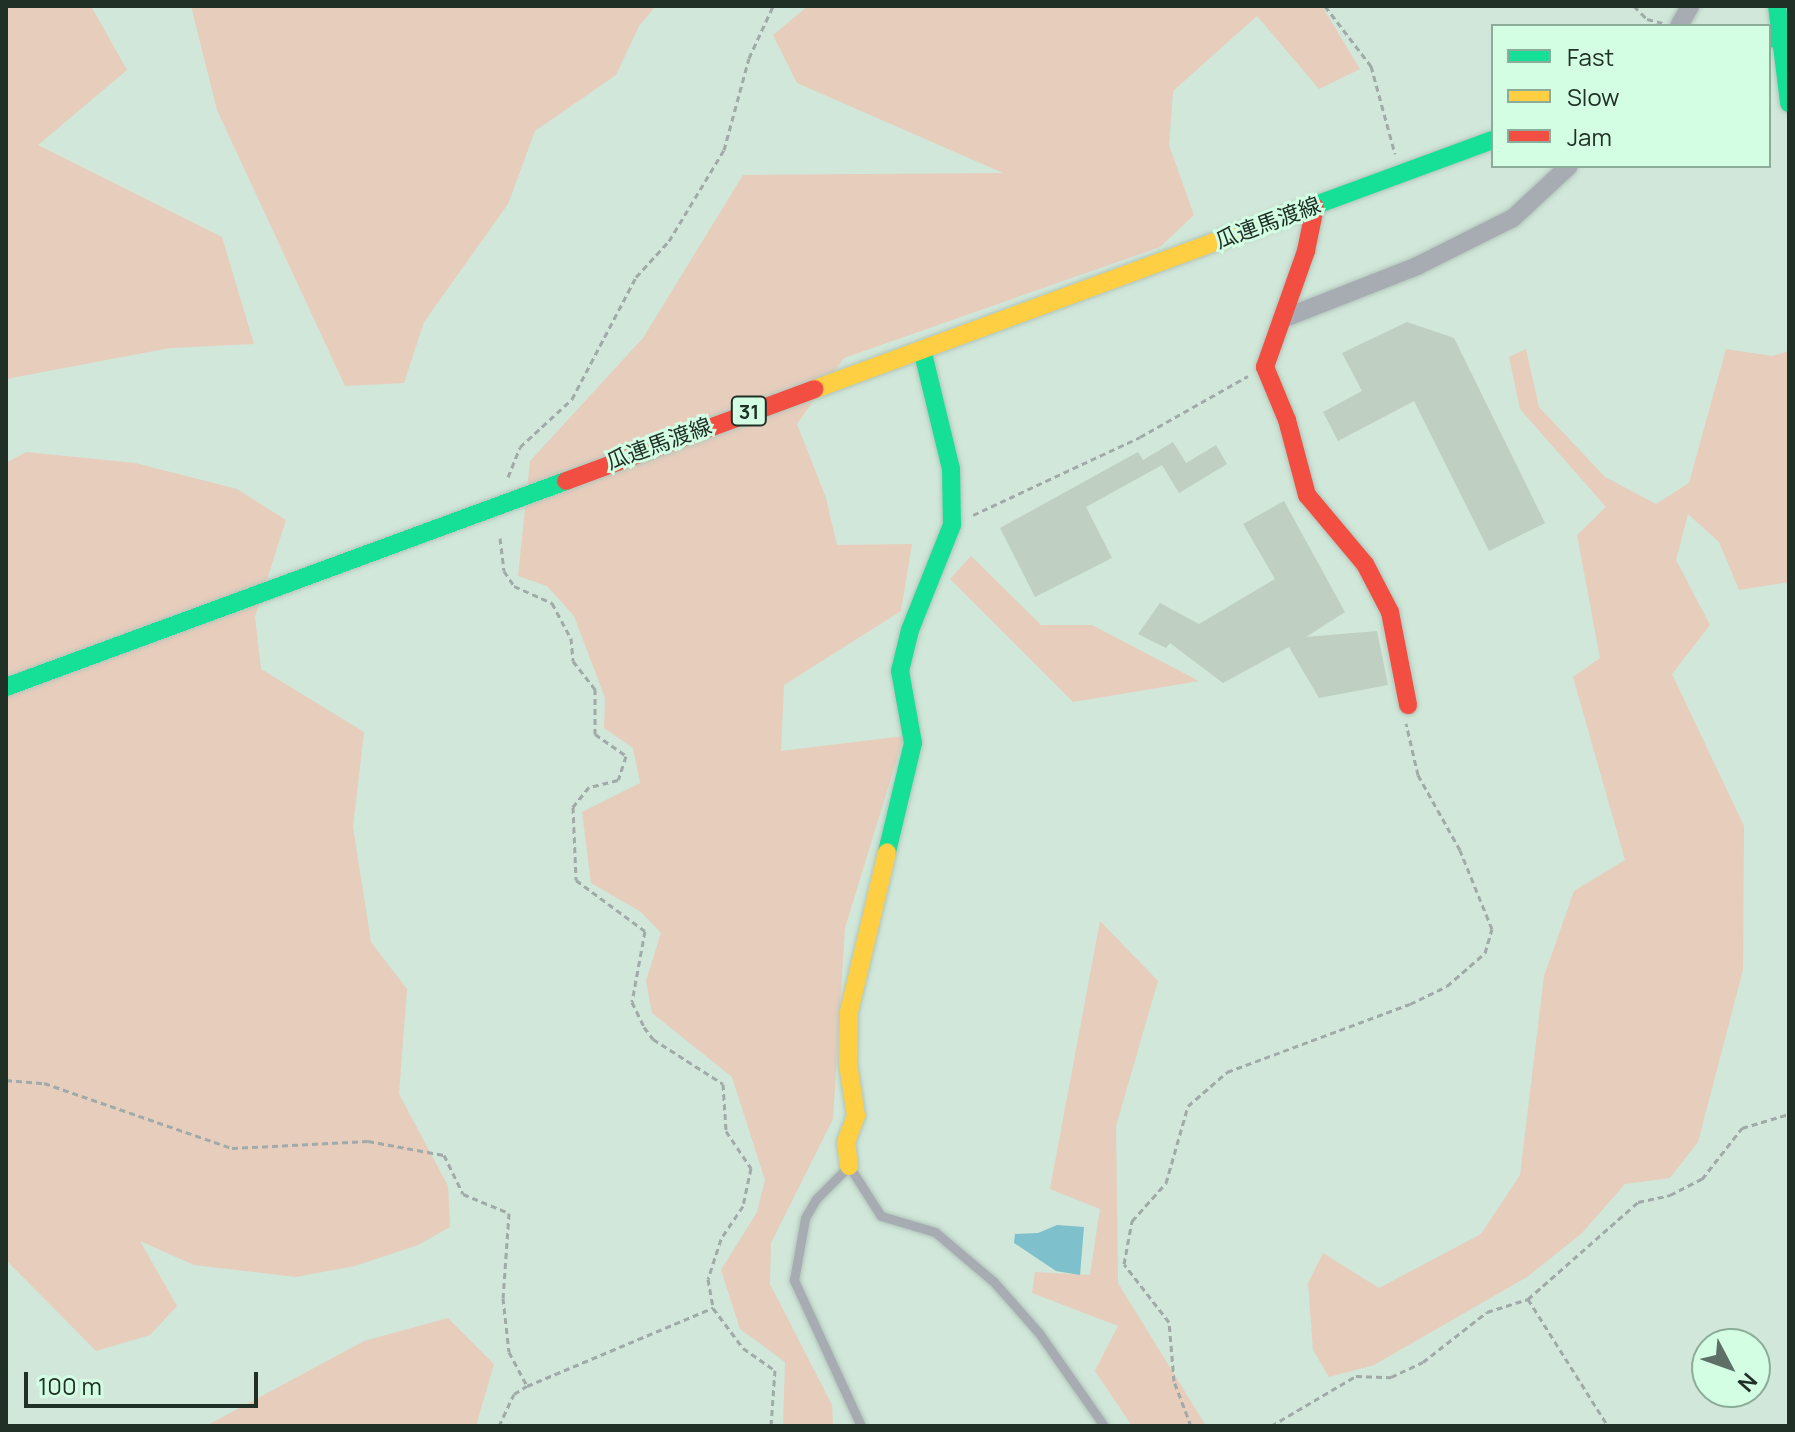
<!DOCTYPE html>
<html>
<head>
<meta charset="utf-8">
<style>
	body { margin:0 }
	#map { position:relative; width:1795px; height:1432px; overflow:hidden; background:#d0e7d9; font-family:Manrope,"Noto Sans JP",sans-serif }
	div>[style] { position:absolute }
	.green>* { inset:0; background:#e7cdbc }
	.water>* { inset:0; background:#7ec0cc }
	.building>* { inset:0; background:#bfcfc1 }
	.path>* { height:3px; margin-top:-1.5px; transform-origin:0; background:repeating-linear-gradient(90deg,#a0aaa9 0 6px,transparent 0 10px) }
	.roads { filter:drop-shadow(0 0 2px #b2c4ba) drop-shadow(0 0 2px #b2c4ba) }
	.lane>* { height:9px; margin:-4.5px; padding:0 4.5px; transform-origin:4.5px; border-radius:4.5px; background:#a6acb2 }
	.street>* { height:18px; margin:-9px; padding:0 9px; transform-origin:9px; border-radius:9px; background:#a6acb2 }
	.fast>* { height:18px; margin:-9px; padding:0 9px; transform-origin:9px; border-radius:9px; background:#16e098 }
	.slow>* { height:18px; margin:-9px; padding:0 9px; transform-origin:9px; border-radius:9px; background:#ffcf43 }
	.jam>* { height:18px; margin:-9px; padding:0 9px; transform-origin:9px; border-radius:9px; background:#f24e42 }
	span { translate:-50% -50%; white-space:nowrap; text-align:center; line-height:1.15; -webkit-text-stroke:6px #d3fee4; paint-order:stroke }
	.shield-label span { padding:2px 6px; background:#d3fee4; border:2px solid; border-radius:6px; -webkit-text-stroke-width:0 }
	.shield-label { font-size:20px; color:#203026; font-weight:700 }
	.street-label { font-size:22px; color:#203026 }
	.frame { position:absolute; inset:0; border:8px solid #203026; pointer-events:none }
	.legend { position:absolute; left:1491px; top:24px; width:280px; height:144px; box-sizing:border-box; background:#d3fee4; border:2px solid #8bac98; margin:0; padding:10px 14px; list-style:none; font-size:24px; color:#203026 }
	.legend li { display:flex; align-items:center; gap:16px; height:40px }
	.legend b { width:40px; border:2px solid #8bac98 }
	.north { position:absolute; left:1691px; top:1328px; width:80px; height:80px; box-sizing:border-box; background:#d3fee4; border:2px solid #8bac98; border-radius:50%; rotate:131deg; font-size:22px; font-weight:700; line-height:32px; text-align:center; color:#203026 }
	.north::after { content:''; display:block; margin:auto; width:28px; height:36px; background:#5e7065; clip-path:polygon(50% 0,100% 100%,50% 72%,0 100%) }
	.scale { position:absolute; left:24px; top:1372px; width:234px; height:36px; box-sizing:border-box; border:4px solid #203026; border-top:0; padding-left:10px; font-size:24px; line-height:28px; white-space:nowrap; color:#203026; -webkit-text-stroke:6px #d3fee4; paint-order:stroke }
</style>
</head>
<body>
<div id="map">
	<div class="green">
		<i style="clip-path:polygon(6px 6px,91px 6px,127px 70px,38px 145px,222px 237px,254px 344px,170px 348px,6px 379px)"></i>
		<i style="clip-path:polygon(191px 6px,656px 6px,639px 26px,616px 75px,535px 131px,508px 204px,424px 322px,404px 383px,345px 386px,217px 110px)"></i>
		<i style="clip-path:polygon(808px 6px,1322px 6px,1360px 69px,1319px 89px,1257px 16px,1173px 91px,1169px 145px,1194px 215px,1160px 247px,844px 358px,797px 424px,826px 498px,837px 545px,912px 544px,901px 611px,784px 685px,781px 751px,904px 736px,845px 928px,833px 1119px,771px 1243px,770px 1284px,832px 1405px,833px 1426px,783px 1426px,785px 1362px,740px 1329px,721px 1270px,757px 1212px,765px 1180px,732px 1077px,652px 1013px,646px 981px,661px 933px,641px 912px,591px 883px,582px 812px,640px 783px,633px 748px,604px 728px,605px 698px,574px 616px,547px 586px,518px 576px,530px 461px,643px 338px,743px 175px,1003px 173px,797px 83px,773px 35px)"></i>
		<i style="clip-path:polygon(1526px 349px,1539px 407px,1605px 477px,1656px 504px,1689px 483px,1726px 349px,1772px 356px,1789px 351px,1789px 582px,1739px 590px,1719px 542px,1688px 514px,1676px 560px,1710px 625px,1672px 674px,1744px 826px,1743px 970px,1698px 1142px,1670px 1178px,1625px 1184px,1581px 1234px,1527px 1277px,1374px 1365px,1329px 1377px,1313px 1350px,1308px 1283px,1323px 1253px,1379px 1288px,1481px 1234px,1520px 1175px,1544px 976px,1574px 891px,1625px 860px,1573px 677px,1600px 658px,1577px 535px,1606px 507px,1520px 409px,1509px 357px)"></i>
		<i style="clip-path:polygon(26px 452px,135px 463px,237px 489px,286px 520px,255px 617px,261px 669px,364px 732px,353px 827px,371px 942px,407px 989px,399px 1094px,448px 1186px,450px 1227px,418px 1245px,355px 1266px,296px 1277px,194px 1265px,140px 1241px,177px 1306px,150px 1335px,96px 1351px,6px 1260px,6px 463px)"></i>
		<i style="clip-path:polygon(971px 556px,1041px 625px,1092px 625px,1199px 681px,1073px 702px,950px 579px)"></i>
		<i style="clip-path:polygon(1100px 921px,1158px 981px,1116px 1126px,1118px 1283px,1206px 1426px,1132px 1426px,1095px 1371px,1118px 1326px,1032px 1293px,1035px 1272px,1090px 1275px,1100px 1209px,1050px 1189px)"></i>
		<i style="clip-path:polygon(448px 1318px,494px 1364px,476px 1426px,206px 1426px,364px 1341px)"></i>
	</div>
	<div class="water">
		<i style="clip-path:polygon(1057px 1225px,1084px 1227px,1080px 1275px,1056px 1271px,1014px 1243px,1015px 1234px,1038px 1233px)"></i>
	</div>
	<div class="building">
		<i style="clip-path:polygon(1407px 322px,1454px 338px,1545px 523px,1489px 551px,1414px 401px,1338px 441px,1323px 412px,1362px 391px,1342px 353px)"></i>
		<i style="clip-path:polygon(1173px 442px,1186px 463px,1216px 445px,1227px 464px,1179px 493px,1162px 465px,1086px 507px,1112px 558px,1035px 597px,1000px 528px,1138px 452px,1143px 460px)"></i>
		<i style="clip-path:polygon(1284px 501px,1345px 612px,1306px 637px,1377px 631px,1388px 685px,1319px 698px,1289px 647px,1223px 683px,1170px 643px,1166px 648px,1138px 634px,1160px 603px,1199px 624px,1275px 579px,1243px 524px)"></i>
	</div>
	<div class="path">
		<i style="left:1325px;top:6px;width:76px;rotate:52.5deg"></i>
		<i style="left:1371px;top:66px;width:91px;rotate:74.7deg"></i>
		<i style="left:1634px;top:6px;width:18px;rotate:45deg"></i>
		<i style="left:1647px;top:19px;width:16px;rotate:14deg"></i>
		<i style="left:508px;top:477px;width:32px;rotate:-68deg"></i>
		<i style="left:520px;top:447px;width:71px;rotate:-42.7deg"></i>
		<i style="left:572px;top:399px;width:138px;rotate:-62.3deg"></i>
		<i style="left:636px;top:277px;width:49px;rotate:-47.5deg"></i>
		<i style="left:669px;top:241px;width:106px;rotate:-58.9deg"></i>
		<i style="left:724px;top:150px;width:95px;rotate:-74.8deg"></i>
		<i style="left:749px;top:58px;width:57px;rotate:-65.2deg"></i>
		<i style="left:973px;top:515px;width:184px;rotate:-25deg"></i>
		<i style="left:1140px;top:437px;width:124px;rotate:-29.5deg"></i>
		<i style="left:500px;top:538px;width:33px;rotate:83deg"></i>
		<i style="left:504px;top:571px;width:18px;rotate:56deg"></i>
		<i style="left:514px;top:586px;width:42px;rotate:24.1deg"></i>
		<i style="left:552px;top:603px;width:40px;rotate:62deg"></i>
		<i style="left:571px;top:638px;width:23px;rotate:85deg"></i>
		<i style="left:573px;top:661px;width:36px;rotate:52deg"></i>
		<i style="left:595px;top:689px;width:45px;rotate:90deg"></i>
		<i style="left:595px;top:734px;width:38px;rotate:35deg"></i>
		<i style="left:626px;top:756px;width:25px;rotate:108deg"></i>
		<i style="left:618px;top:780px;width:30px;rotate:166deg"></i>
		<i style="left:589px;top:787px;width:26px;rotate:129deg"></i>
		<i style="left:573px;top:807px;width:73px;rotate:87.6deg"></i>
		<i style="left:576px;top:880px;width:86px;rotate:36.5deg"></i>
		<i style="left:645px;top:931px;width:72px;rotate:100.4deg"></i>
		<i style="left:632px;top:1002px;width:28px;rotate:64deg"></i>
		<i style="left:644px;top:1027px;width:15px;rotate:53deg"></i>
		<i style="left:653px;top:1039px;width:83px;rotate:32.7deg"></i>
		<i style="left:723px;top:1084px;width:47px;rotate:86.3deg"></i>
		<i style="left:726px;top:1131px;width:45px;rotate:56deg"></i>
		<i style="left:751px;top:1168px;width:39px;rotate:102deg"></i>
		<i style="left:743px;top:1206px;width:40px;rotate:124deg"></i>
		<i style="left:721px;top:1239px;width:42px;rotate:108deg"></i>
		<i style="left:708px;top:1279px;width:29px;rotate:80deg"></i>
		<i style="left:713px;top:1308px;width:50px;rotate:53.1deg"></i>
		<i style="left:743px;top:1348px;width:39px;rotate:35deg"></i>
		<i style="left:775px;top:1370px;width:56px;rotate:94.1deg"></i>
		<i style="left:6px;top:1080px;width:38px;rotate:5deg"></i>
		<i style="left:44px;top:1083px;width:199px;rotate:19.1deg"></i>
		<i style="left:232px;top:1148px;width:136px;rotate:-2.9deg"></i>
		<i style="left:368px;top:1141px;width:77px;rotate:10.4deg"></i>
		<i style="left:444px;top:1155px;width:43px;rotate:64deg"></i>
		<i style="left:463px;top:1194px;width:50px;rotate:22.4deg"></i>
		<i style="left:509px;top:1213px;width:85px;rotate:94deg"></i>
		<i style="left:503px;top:1298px;width:54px;rotate:83.7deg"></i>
		<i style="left:509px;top:1352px;width:38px;rotate:62deg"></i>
		<i style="left:1528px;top:1299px;width:150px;rotate:57.8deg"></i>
		<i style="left:499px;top:1426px;width:35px;rotate:-65deg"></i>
		<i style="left:514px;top:1394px;width:15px;rotate:-32deg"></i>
		<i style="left:527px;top:1386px;width:202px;rotate:-22.8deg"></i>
		<i style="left:1191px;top:1426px;width:48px;rotate:-110.7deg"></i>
		<i style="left:1174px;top:1381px;width:59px;rotate:-94.8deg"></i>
		<i style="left:1169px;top:1322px;width:73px;rotate:-127.8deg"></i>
		<i style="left:1124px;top:1264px;width:44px;rotate:-79.5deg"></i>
		<i style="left:1132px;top:1221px;width:51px;rotate:-48.2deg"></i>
		<i style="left:1166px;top:1183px;width:80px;rotate:-74.1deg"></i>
		<i style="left:1188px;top:1106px;width:52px;rotate:-41.1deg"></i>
		<i style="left:1227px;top:1072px;width:195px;rotate:-20.4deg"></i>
		<i style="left:1410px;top:1004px;width:41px;rotate:-25.9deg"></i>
		<i style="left:1447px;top:986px;width:50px;rotate:-41deg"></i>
		<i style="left:1485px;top:953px;width:25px;rotate:-74deg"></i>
		<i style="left:1492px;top:929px;width:85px;rotate:-112.1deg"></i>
		<i style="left:1460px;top:850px;width:86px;rotate:-119.2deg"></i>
		<i style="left:1418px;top:775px;width:53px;rotate:-103deg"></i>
		<i style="left:1271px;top:1426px;width:99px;rotate:-30.5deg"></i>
		<i style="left:1356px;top:1376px;width:35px;rotate:2deg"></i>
		<i style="left:1391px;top:1377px;width:35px;rotate:-25deg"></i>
		<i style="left:1423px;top:1362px;width:81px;rotate:-38deg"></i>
		<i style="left:1487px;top:1312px;width:43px;rotate:-17.6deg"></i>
		<i style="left:1528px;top:1299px;width:147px;rotate:-41.4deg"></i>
		<i style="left:1638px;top:1202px;width:33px;rotate:-12deg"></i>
		<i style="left:1670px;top:1195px;width:36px;rotate:-27deg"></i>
		<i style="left:1702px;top:1179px;width:65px;rotate:-51.9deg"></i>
		<i style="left:1742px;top:1128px;width:49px;rotate:-16.6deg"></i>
	</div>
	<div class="roads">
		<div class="lane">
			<i style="left:861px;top:1426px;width:161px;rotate:-114.7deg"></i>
			<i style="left:794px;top:1280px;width:63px;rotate:-79.9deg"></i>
			<i style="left:805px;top:1218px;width:22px;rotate:-60deg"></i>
			<i style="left:816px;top:1199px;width:47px;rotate:-45deg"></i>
			<i style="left:849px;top:1166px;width:59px;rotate:57.4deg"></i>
			<i style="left:881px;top:1216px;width:56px;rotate:16.5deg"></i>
			<i style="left:935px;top:1232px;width:77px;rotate:40.3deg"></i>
			<i style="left:994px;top:1282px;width:68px;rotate:48.6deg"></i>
			<i style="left:1039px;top:1333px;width:113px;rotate:55deg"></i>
		</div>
		<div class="street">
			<i style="left:1679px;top:26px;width:23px;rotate:-61deg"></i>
			<i style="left:1282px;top:319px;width:145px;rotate:-21.4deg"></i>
			<i style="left:1417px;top:266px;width:107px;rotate:-26.6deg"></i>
			<i style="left:1513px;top:218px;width:76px;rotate:-42.9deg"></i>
		</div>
		<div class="fast">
			<i style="left:1777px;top:6px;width:98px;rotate:82.9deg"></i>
			<i style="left:1769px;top:39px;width:22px;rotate:-22deg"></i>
			<i style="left:1256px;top:227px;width:252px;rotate:-20.2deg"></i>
			<i style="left:6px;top:687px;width:597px;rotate:-20.2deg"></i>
			<i style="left:887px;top:852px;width:112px;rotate:-76.6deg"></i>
			<i style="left:913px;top:743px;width:73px;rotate:-100.2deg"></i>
			<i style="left:900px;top:671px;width:42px;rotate:-76.3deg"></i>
			<i style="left:910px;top:630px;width:113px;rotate:-68.2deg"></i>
			<i style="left:952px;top:525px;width:56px;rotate:-91deg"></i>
			<i style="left:951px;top:469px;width:119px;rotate:-103.6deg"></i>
		</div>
		<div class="slow">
			<i style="left:815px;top:389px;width:470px;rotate:-20.2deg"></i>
			<i style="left:849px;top:1166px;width:24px;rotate:-97deg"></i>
			<i style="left:846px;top:1142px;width:28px;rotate:-69deg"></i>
			<i style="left:856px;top:1116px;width:53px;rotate:-98.7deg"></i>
			<i style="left:848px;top:1064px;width:52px;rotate:-88.9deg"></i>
			<i style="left:849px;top:1012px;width:164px;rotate:-76.6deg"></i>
		</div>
		<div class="jam">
			<i style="left:1315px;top:207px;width:45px;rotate:101.6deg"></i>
			<i style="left:1306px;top:251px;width:123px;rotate:109.5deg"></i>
			<i style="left:1265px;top:367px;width:57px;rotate:67.5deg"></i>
			<i style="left:1287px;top:420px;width:78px;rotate:75.1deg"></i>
			<i style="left:1307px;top:495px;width:90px;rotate:50deg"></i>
			<i style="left:1365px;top:564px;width:54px;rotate:62.5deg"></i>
			<i style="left:1390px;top:612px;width:95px;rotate:79deg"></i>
			<i style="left:566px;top:481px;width:265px;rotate:-20.3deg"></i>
		</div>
	</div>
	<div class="shield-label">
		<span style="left:749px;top:411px">31</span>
	</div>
	<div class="street-label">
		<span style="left:1268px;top:223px;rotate:-20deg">瓜連馬渡線</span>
		<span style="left:659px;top:444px;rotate:-20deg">瓜連馬渡線</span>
	</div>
	<div class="frame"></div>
	<ul class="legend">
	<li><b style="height:10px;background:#16e098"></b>Fast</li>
	<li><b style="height:10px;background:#ffcf43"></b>Slow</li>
	<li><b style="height:10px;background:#f24e42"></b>Jam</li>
	</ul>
	<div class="north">N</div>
	<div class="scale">100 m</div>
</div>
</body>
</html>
